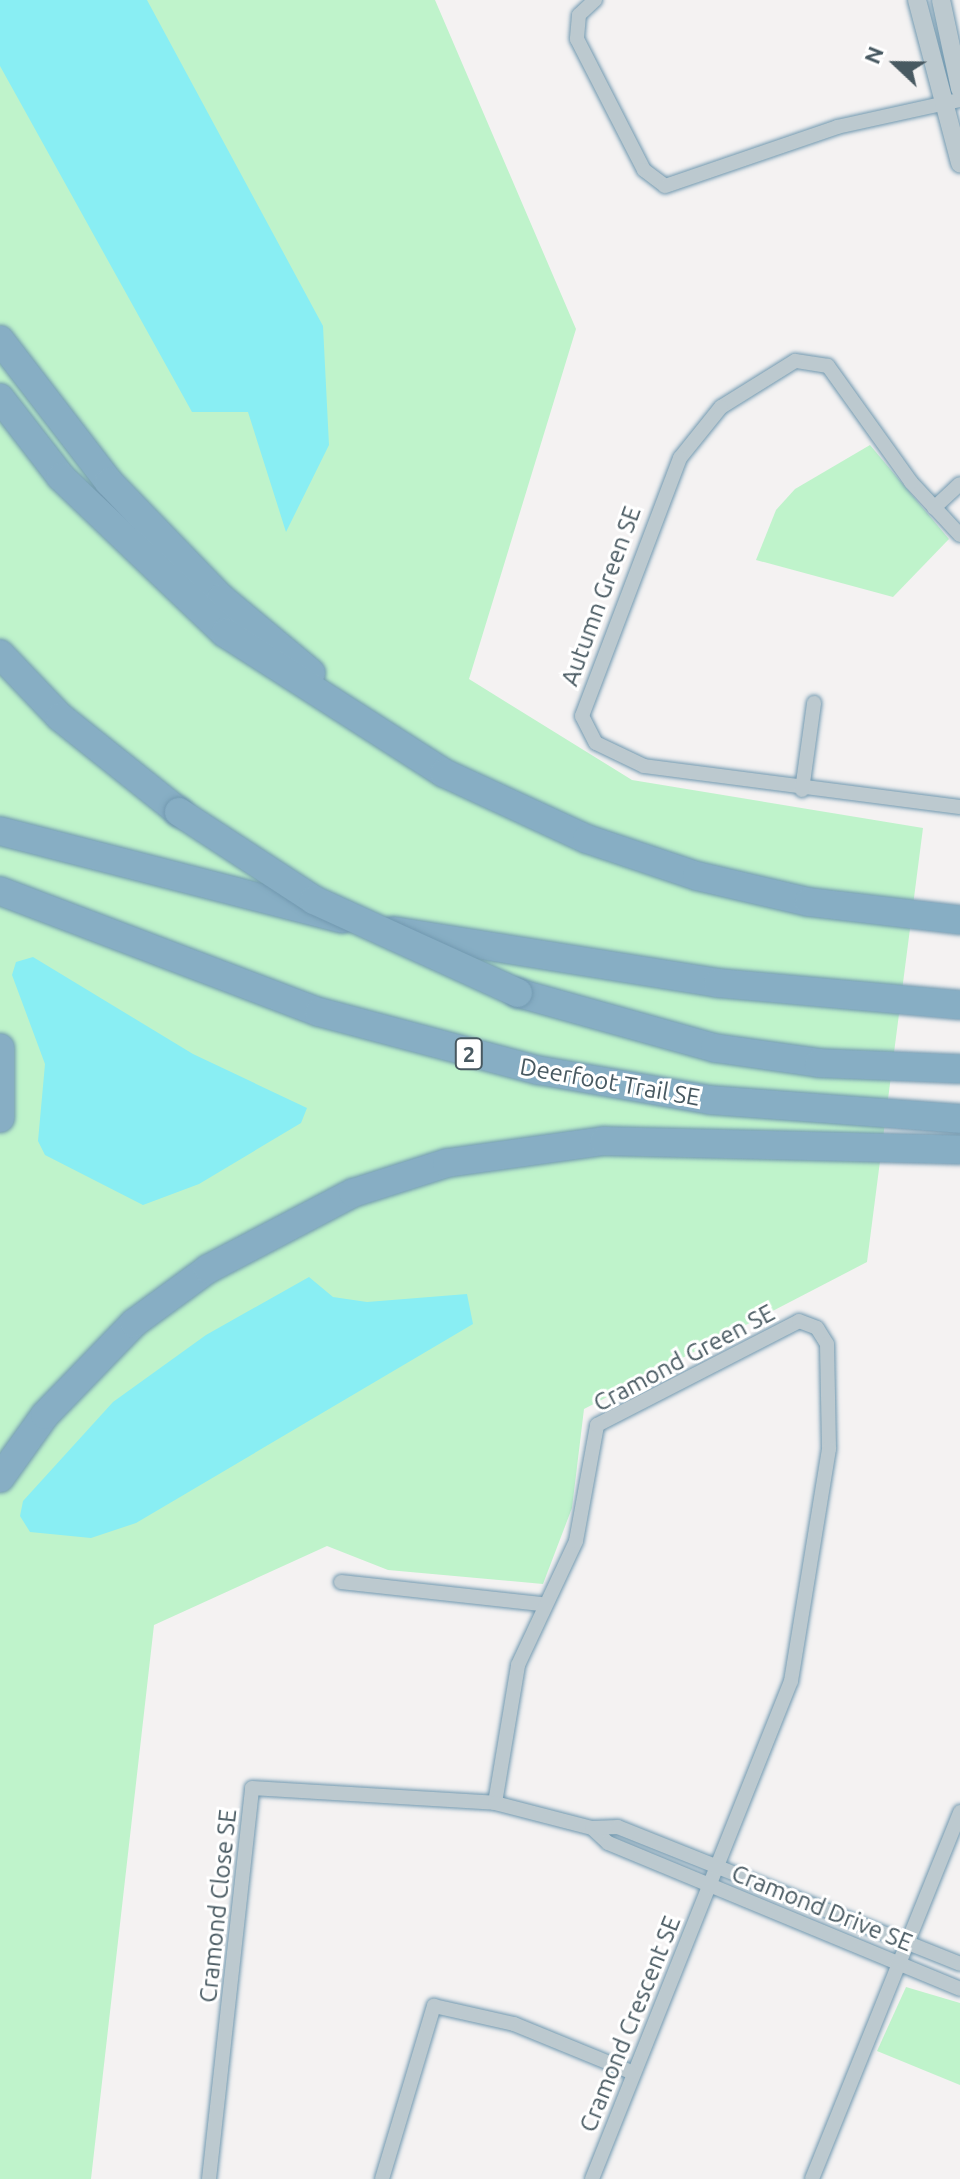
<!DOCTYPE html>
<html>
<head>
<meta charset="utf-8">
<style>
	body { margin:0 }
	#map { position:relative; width:960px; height:2179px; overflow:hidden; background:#f4f2f2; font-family:Ubuntu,sans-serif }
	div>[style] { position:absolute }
	.green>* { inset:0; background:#bff3cb }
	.water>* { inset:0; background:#89eef3 }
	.roads { filter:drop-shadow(0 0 2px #7299b0) drop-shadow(0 0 2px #7299b0) }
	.minor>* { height:14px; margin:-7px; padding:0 7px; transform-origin:7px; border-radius:7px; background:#bcc9cf }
	.tertiary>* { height:18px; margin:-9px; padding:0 9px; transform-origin:9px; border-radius:9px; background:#bcc9cf }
	.motorway>* { height:28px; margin:-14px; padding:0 14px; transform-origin:14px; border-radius:14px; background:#87aec4 }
	.bridges { filter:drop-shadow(0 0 2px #7299b0) drop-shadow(0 0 2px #7299b0) }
	.motorway-bridge>* { height:28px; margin:-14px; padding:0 14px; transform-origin:14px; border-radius:14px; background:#87aec4 }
	span { translate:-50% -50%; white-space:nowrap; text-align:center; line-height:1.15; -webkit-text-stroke:6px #fff; paint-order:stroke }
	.shield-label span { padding:2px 6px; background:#fff; border:2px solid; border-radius:6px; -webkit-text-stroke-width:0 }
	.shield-label { font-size:22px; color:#485961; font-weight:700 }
	.street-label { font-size:24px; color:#485961 }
	.north { position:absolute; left:856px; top:24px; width:80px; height:80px; -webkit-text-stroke:6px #fff; paint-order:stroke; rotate:292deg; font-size:22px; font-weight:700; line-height:32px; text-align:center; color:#485961 }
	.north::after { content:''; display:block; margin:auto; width:28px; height:36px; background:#485961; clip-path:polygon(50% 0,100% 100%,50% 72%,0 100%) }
</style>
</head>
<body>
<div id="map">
	<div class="green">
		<i style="clip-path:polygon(0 0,435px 0,576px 329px,469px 679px,632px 780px,923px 828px,867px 1262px,584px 1409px,572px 1508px,543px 1584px,388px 1570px,327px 1546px,154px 1625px,91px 2179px,0 2179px)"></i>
		<i style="clip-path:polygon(870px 445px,949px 539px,893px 597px,756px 560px,776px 510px,795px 489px)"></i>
		<i style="clip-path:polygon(906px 1987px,960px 2003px,960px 2085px,877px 2051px)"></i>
	</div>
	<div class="water">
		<i style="clip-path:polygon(0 0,147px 0,323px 326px,329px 445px,286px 532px,248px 412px,192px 412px,0 66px)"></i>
		<i style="clip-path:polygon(33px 957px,193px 1054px,307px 1108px,301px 1123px,199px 1184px,143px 1205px,45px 1155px,38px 1141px,45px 1064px,12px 975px,16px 962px)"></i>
		<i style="clip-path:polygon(309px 1277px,333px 1297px,367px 1302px,467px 1294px,473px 1324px,136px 1523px,91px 1538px,30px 1532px,20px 1516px,23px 1501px,113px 1402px,206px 1335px)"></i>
	</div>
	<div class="roads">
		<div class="minor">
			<i style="left:595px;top:0;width:22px;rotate:137deg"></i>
			<i style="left:579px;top:15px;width:24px;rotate:95deg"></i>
			<i style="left:577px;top:39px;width:147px;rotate:62.9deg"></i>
			<i style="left:644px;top:170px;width:26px;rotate:37deg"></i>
			<i style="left:665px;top:186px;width:182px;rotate:-18.9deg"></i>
			<i style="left:837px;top:127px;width:126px;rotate:-12.4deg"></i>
			<i style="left:934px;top:508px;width:35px;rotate:-43deg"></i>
			<i style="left:960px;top:535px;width:72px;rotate:-132.8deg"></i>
			<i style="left:911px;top:482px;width:143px;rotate:-125.6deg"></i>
			<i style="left:828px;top:366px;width:33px;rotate:-171deg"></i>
			<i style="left:795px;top:361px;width:87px;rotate:148.1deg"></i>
			<i style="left:721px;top:407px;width:65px;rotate:128.8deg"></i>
			<i style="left:680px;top:458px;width:276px;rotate:110.8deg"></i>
			<i style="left:582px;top:716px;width:30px;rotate:63deg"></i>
			<i style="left:596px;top:743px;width:53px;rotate:25.6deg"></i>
			<i style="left:644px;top:766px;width:319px;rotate:7.4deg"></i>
			<i style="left:802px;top:790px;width:88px;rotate:-82.1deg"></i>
			<i style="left:341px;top:1582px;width:201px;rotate:6.3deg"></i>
			<i style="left:495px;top:1803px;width:140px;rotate:-80.5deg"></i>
			<i style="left:518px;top:1665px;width:137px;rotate:-64.9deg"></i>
			<i style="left:576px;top:1541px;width:118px;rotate:-79.7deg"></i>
			<i style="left:597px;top:1425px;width:227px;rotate:-27.2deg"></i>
			<i style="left:799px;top:1321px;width:19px;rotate:21deg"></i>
			<i style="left:817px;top:1328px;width:19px;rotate:58deg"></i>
			<i style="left:827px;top:1344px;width:105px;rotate:88.9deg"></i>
			<i style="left:829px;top:1449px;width:235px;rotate:99.3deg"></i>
			<i style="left:791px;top:1681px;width:536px;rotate:111.78deg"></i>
			<i style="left:592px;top:1828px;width:22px;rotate:43deg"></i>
			<i style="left:608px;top:1843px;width:381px;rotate:22.5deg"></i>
			<i style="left:209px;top:2179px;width:393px;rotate:-83.7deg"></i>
			<i style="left:252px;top:1788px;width:243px;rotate:3.5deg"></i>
			<i style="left:495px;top:1803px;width:100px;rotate:14.5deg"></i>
			<i style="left:592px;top:1828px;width:26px;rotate:-2deg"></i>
			<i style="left:618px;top:1827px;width:368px;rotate:21.8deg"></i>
			<i style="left:382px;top:2179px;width:181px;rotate:-73.3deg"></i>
			<i style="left:434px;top:2006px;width:82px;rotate:12.7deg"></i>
			<i style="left:514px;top:2024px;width:126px;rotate:22.3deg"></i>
			<i style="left:812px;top:2179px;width:396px;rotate:-68deg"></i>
		</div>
		<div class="tertiary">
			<i style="left:917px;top:0;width:169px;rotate:75.2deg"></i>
			<i style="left:941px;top:0;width:91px;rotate:77.9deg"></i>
		</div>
		<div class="motorway">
			<i style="left:0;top:340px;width:179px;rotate:52.5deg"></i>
			<i style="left:109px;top:482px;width:161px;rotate:46deg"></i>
			<i style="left:221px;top:598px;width:117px;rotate:39.8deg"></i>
			<i style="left:0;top:398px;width:100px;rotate:52.3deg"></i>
			<i style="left:61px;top:477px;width:226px;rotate:43.6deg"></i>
			<i style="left:225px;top:633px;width:260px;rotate:32.6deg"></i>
			<i style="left:444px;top:773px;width:157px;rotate:24.8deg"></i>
			<i style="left:587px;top:839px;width:116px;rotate:18.6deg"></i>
			<i style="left:697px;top:876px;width:115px;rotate:13.1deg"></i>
			<i style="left:809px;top:902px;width:152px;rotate:6.8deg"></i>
			<i style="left:0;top:654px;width:87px;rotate:46.4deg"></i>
			<i style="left:60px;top:717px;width:152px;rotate:38.6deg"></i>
			<i style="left:0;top:831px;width:353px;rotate:14.4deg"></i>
			<i style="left:0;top:891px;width:341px;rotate:20.8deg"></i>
			<i style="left:319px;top:1012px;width:226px;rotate:14.9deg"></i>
			<i style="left:537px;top:1070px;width:176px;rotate:9.8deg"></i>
			<i style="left:710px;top:1100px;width:251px;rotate:4.3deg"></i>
			<i style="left:394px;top:931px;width:328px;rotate:9.1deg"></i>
			<i style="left:718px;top:983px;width:243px;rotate:5.2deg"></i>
			<i style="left:518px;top:993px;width:205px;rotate:15.6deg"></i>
			<i style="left:715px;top:1048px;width:105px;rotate:8.2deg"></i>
			<i style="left:819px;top:1063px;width:141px;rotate:2.4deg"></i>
			<i style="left:0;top:1048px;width:70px;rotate:90deg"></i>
			<i style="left:0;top:1478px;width:77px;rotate:-54.5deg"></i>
			<i style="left:45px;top:1415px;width:128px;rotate:-45.9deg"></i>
			<i style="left:134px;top:1323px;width:92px;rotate:-36.1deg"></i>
			<i style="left:208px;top:1269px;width:164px;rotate:-27.7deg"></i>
			<i style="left:353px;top:1193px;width:99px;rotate:-17.7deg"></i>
			<i style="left:447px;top:1163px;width:159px;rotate:-8deg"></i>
			<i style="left:604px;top:1141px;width:356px;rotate:1.4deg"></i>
		</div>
	</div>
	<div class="bridges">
		<div class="motorway-bridge">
			<i style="left:179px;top:812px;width:161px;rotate:33.1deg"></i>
			<i style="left:314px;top:900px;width:224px;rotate:24.5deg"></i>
		</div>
	</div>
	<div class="shield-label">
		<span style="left:469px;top:1054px">2</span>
	</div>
	<div class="street-label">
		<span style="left:601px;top:596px;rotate:-70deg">Autumn Green SE</span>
		<span style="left:610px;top:1082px;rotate:10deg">Deerfoot Trail SE</span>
		<span style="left:684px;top:1358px;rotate:-28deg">Cramond Green SE</span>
		<span style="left:218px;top:1906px;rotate:-84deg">Cramond Close SE</span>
		<span style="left:822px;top:1908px;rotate:22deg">Cramond Drive SE</span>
		<span style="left:630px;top:2024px;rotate:-68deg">Cramond Crescent SE</span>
	</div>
	<div class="north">N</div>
</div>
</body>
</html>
